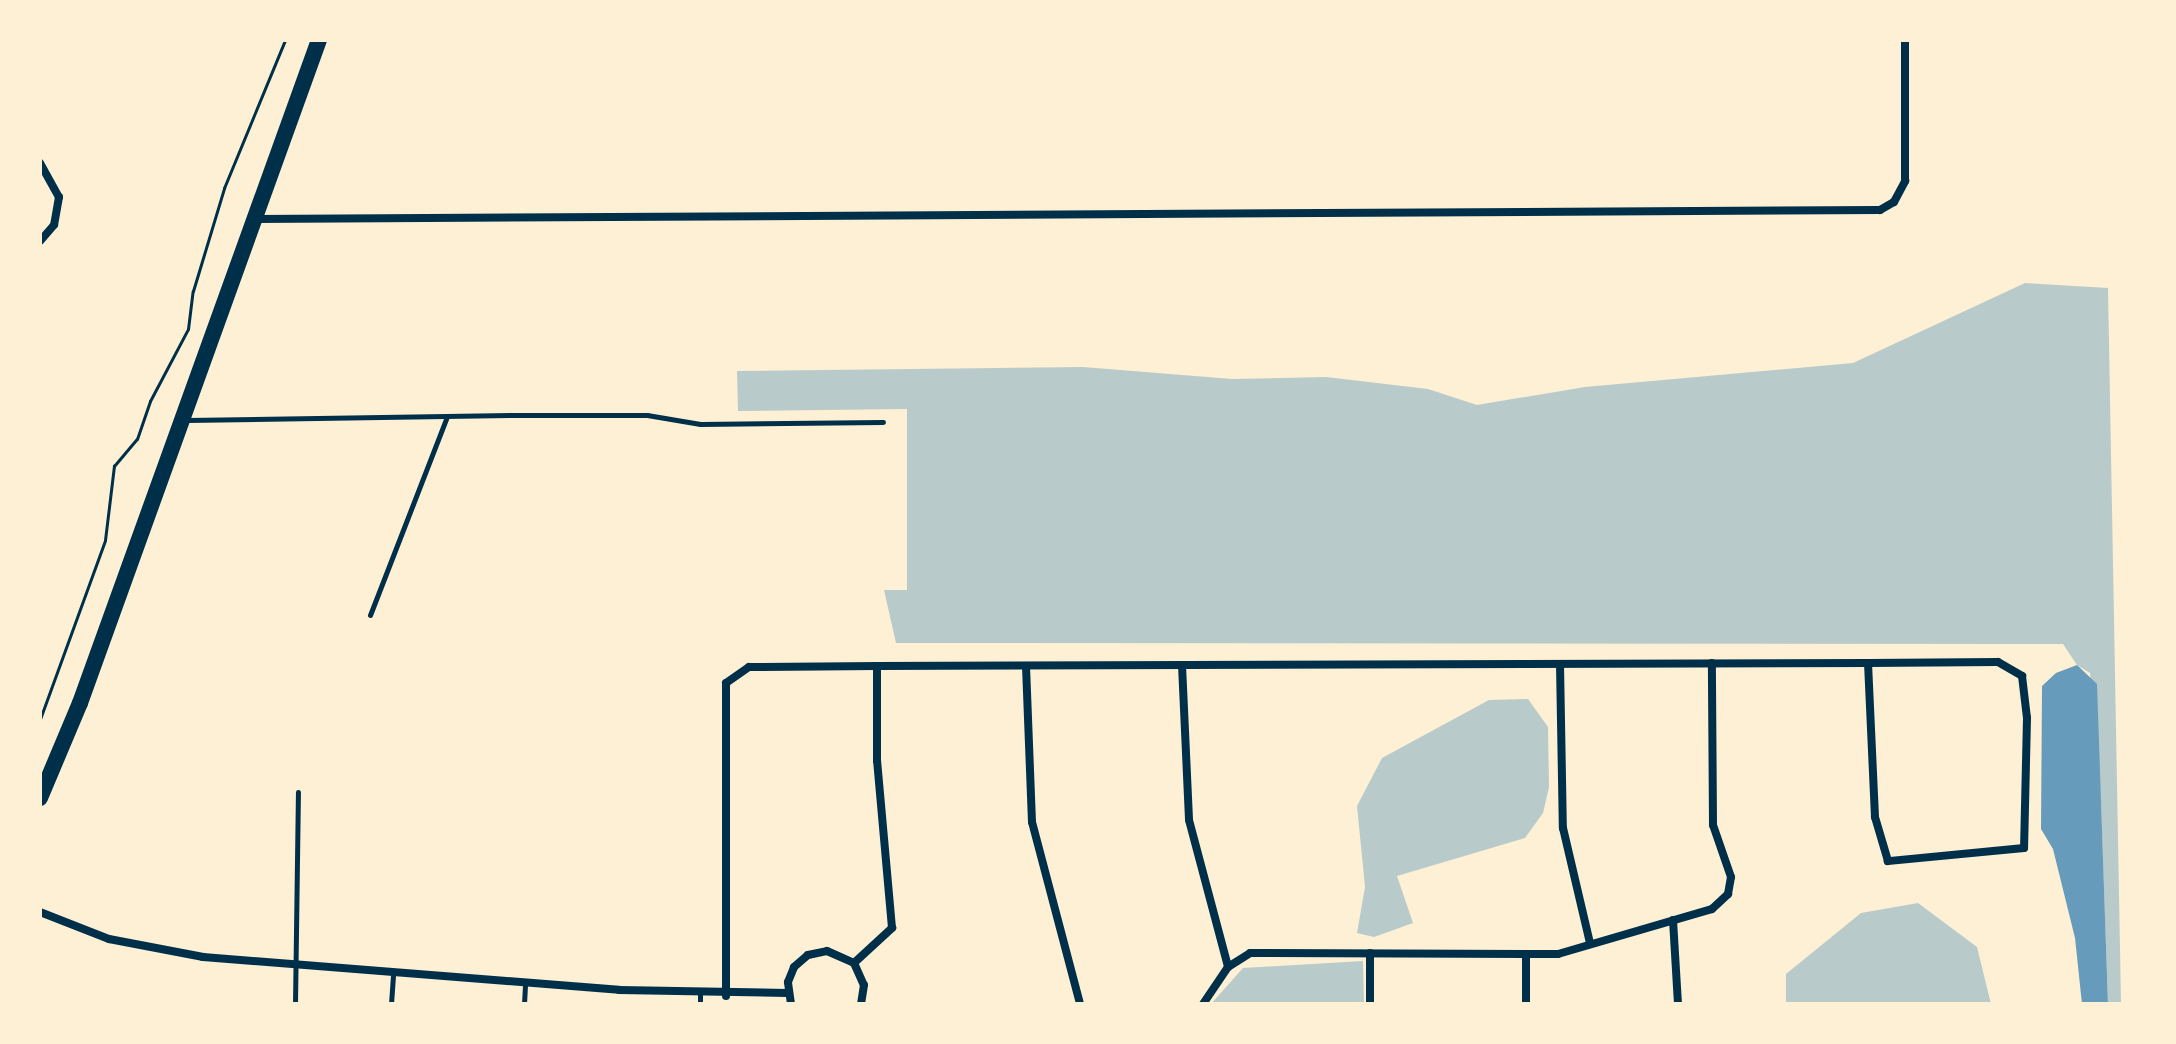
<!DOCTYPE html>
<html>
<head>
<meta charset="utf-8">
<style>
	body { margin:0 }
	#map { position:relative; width:2176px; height:1044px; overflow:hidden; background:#fdf0d5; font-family:Commissioner,sans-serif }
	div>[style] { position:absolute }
	.green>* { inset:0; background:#b9caca }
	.water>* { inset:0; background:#669bbc }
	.path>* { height:3px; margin:-1.5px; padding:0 1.5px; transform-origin:1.5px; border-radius:1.5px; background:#003049 }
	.service>* { height:5px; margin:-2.5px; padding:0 2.5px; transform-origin:2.5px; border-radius:2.5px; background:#003049 }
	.minor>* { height:8px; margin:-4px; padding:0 4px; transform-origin:4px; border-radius:4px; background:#003049 }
	.primary>* { height:16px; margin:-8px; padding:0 8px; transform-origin:8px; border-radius:8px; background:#003049 }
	span { translate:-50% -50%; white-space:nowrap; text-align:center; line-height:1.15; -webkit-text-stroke:6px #fdf0d5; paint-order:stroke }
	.frame { position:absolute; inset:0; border:42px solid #fdf0d5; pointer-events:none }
</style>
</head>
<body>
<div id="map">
	<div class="green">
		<i style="clip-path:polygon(2025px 283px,2108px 288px,2121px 1004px,2108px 1004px,2101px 803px,2090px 673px,2077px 665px,2063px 644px,896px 643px,884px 590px,907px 590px,907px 409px,738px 411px,737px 371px,1083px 367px,1232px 379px,1326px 377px,1428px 389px,1477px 405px,1585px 387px,1853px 363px)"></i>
		<i style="clip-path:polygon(1528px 699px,1548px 727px,1549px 787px,1543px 813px,1525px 838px,1397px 876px,1413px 923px,1374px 937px,1357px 933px,1365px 887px,1357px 806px,1382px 758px,1489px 700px)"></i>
		<i style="clip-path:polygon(1918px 903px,1977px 947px,1991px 1004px,1786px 1004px,1786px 974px,1861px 913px)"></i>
		<i style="clip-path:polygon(1363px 961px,1364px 1004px,1211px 1004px,1243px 968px)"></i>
	</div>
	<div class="water">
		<i style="clip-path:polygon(2077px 665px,2097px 684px,2108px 1004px,2082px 1004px,2075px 938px,2053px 849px,2041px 829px,2042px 686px,2056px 673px)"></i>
	</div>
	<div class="path">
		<i style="left:40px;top:719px;width:190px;rotate:-70deg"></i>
		<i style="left:105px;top:540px;width:75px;rotate:-83.1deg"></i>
		<i style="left:114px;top:466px;width:35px;rotate:-50deg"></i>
		<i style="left:137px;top:439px;width:40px;rotate:-71.1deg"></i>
		<i style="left:150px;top:401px;width:81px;rotate:-62.2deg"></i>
		<i style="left:188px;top:329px;width:38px;rotate:-83deg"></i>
		<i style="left:193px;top:291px;width:108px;rotate:-73.2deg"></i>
		<i style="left:224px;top:188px;width:160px;rotate:-67.6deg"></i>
	</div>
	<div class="service">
		<i style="left:187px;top:420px;width:326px;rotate:-0.9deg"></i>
		<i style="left:513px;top:415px;width:134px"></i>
		<i style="left:647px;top:415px;width:54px;rotate:9.6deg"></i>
		<i style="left:700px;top:424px;width:183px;rotate:-0.6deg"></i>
		<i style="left:370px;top:615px;width:213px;rotate:-68.8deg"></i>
		<i style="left:700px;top:994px;width:10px;rotate:90deg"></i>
		<i style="left:295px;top:1004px;width:212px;rotate:-89.2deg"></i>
		<i style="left:391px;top:1004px;width:30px;rotate:-86deg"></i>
		<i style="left:524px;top:1004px;width:20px;rotate:-87deg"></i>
	</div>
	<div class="minor">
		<i style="left:40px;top:163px;width:39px;rotate:61deg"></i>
		<i style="left:59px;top:197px;width:28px;rotate:100deg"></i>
		<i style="left:54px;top:225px;width:21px;rotate:131deg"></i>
		<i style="left:255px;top:219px;width:1625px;rotate:-0.32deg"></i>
		<i style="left:1880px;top:210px;width:16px;rotate:-30deg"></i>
		<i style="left:1894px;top:202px;width:24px;rotate:-62deg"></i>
		<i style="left:1905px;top:181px;width:141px;rotate:-90deg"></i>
		<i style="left:1560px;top:664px;width:164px;rotate:89deg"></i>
		<i style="left:1563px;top:828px;width:118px;rotate:76.8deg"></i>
		<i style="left:1182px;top:665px;width:155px;rotate:87.4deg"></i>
		<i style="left:1189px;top:820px;width:152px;rotate:75.1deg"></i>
		<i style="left:1228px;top:967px;width:45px;rotate:124deg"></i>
		<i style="left:1026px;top:666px;width:156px;rotate:87.8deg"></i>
		<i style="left:1032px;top:822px;width:188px;rotate:75.2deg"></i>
		<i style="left:40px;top:912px;width:74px;rotate:21.4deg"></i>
		<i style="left:109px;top:939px;width:96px;rotate:10.8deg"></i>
		<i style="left:203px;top:957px;width:417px;rotate:4.5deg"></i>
		<i style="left:619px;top:990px;width:168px;rotate:1deg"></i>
		<i style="left:1673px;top:920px;width:84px;rotate:86.6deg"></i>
		<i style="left:1370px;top:953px;width:51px;rotate:90deg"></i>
		<i style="left:854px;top:963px;width:52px;rotate:-42.6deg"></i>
		<i style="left:892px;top:928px;width:168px;rotate:-95.1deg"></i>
		<i style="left:877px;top:761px;width:95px;rotate:-90deg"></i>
		<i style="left:1228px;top:967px;width:26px;rotate:-32deg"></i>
		<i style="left:1250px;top:953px;width:308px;rotate:0.2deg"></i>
		<i style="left:1558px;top:954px;width:160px;rotate:-16.3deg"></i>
		<i style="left:1712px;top:909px;width:22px;rotate:-43deg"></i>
		<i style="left:1728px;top:894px;width:17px;rotate:-80deg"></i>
		<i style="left:1731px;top:877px;width:55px;rotate:-109.1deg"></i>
		<i style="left:1713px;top:825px;width:162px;rotate:-90.4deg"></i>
		<i style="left:726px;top:996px;width:313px;rotate:-90deg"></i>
		<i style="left:726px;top:683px;width:28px;rotate:-35deg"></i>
		<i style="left:749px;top:667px;width:128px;rotate:-0.4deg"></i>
		<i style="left:877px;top:666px;width:991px;rotate:-0.17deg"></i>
		<i style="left:1868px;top:663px;width:130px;rotate:-0.4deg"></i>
		<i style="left:1998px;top:662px;width:28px;rotate:30deg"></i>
		<i style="left:2022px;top:676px;width:42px;rotate:83.2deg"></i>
		<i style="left:2027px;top:718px;width:130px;rotate:91.3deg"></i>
		<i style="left:2024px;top:848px;width:137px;rotate:174.5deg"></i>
		<i style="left:1888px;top:861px;width:46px;rotate:-106.5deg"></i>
		<i style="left:1875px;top:817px;width:154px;rotate:-92.6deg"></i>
		<i style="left:791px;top:1004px;width:22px;rotate:-98deg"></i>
		<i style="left:788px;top:982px;width:16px;rotate:-68deg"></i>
		<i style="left:794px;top:967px;width:18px;rotate:-41deg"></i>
		<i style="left:808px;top:955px;width:19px;rotate:-12deg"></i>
		<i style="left:827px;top:951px;width:30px;rotate:24deg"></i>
		<i style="left:854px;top:963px;width:24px;rotate:66deg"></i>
		<i style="left:864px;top:985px;width:19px;rotate:99deg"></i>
		<i style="left:1526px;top:1004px;width:50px;rotate:-90deg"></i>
	</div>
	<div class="primary">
		<i style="left:40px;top:798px;width:103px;rotate:-67.2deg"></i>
		<i style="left:80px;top:703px;width:705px;rotate:-70.18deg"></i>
	</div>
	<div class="frame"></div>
</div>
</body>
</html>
